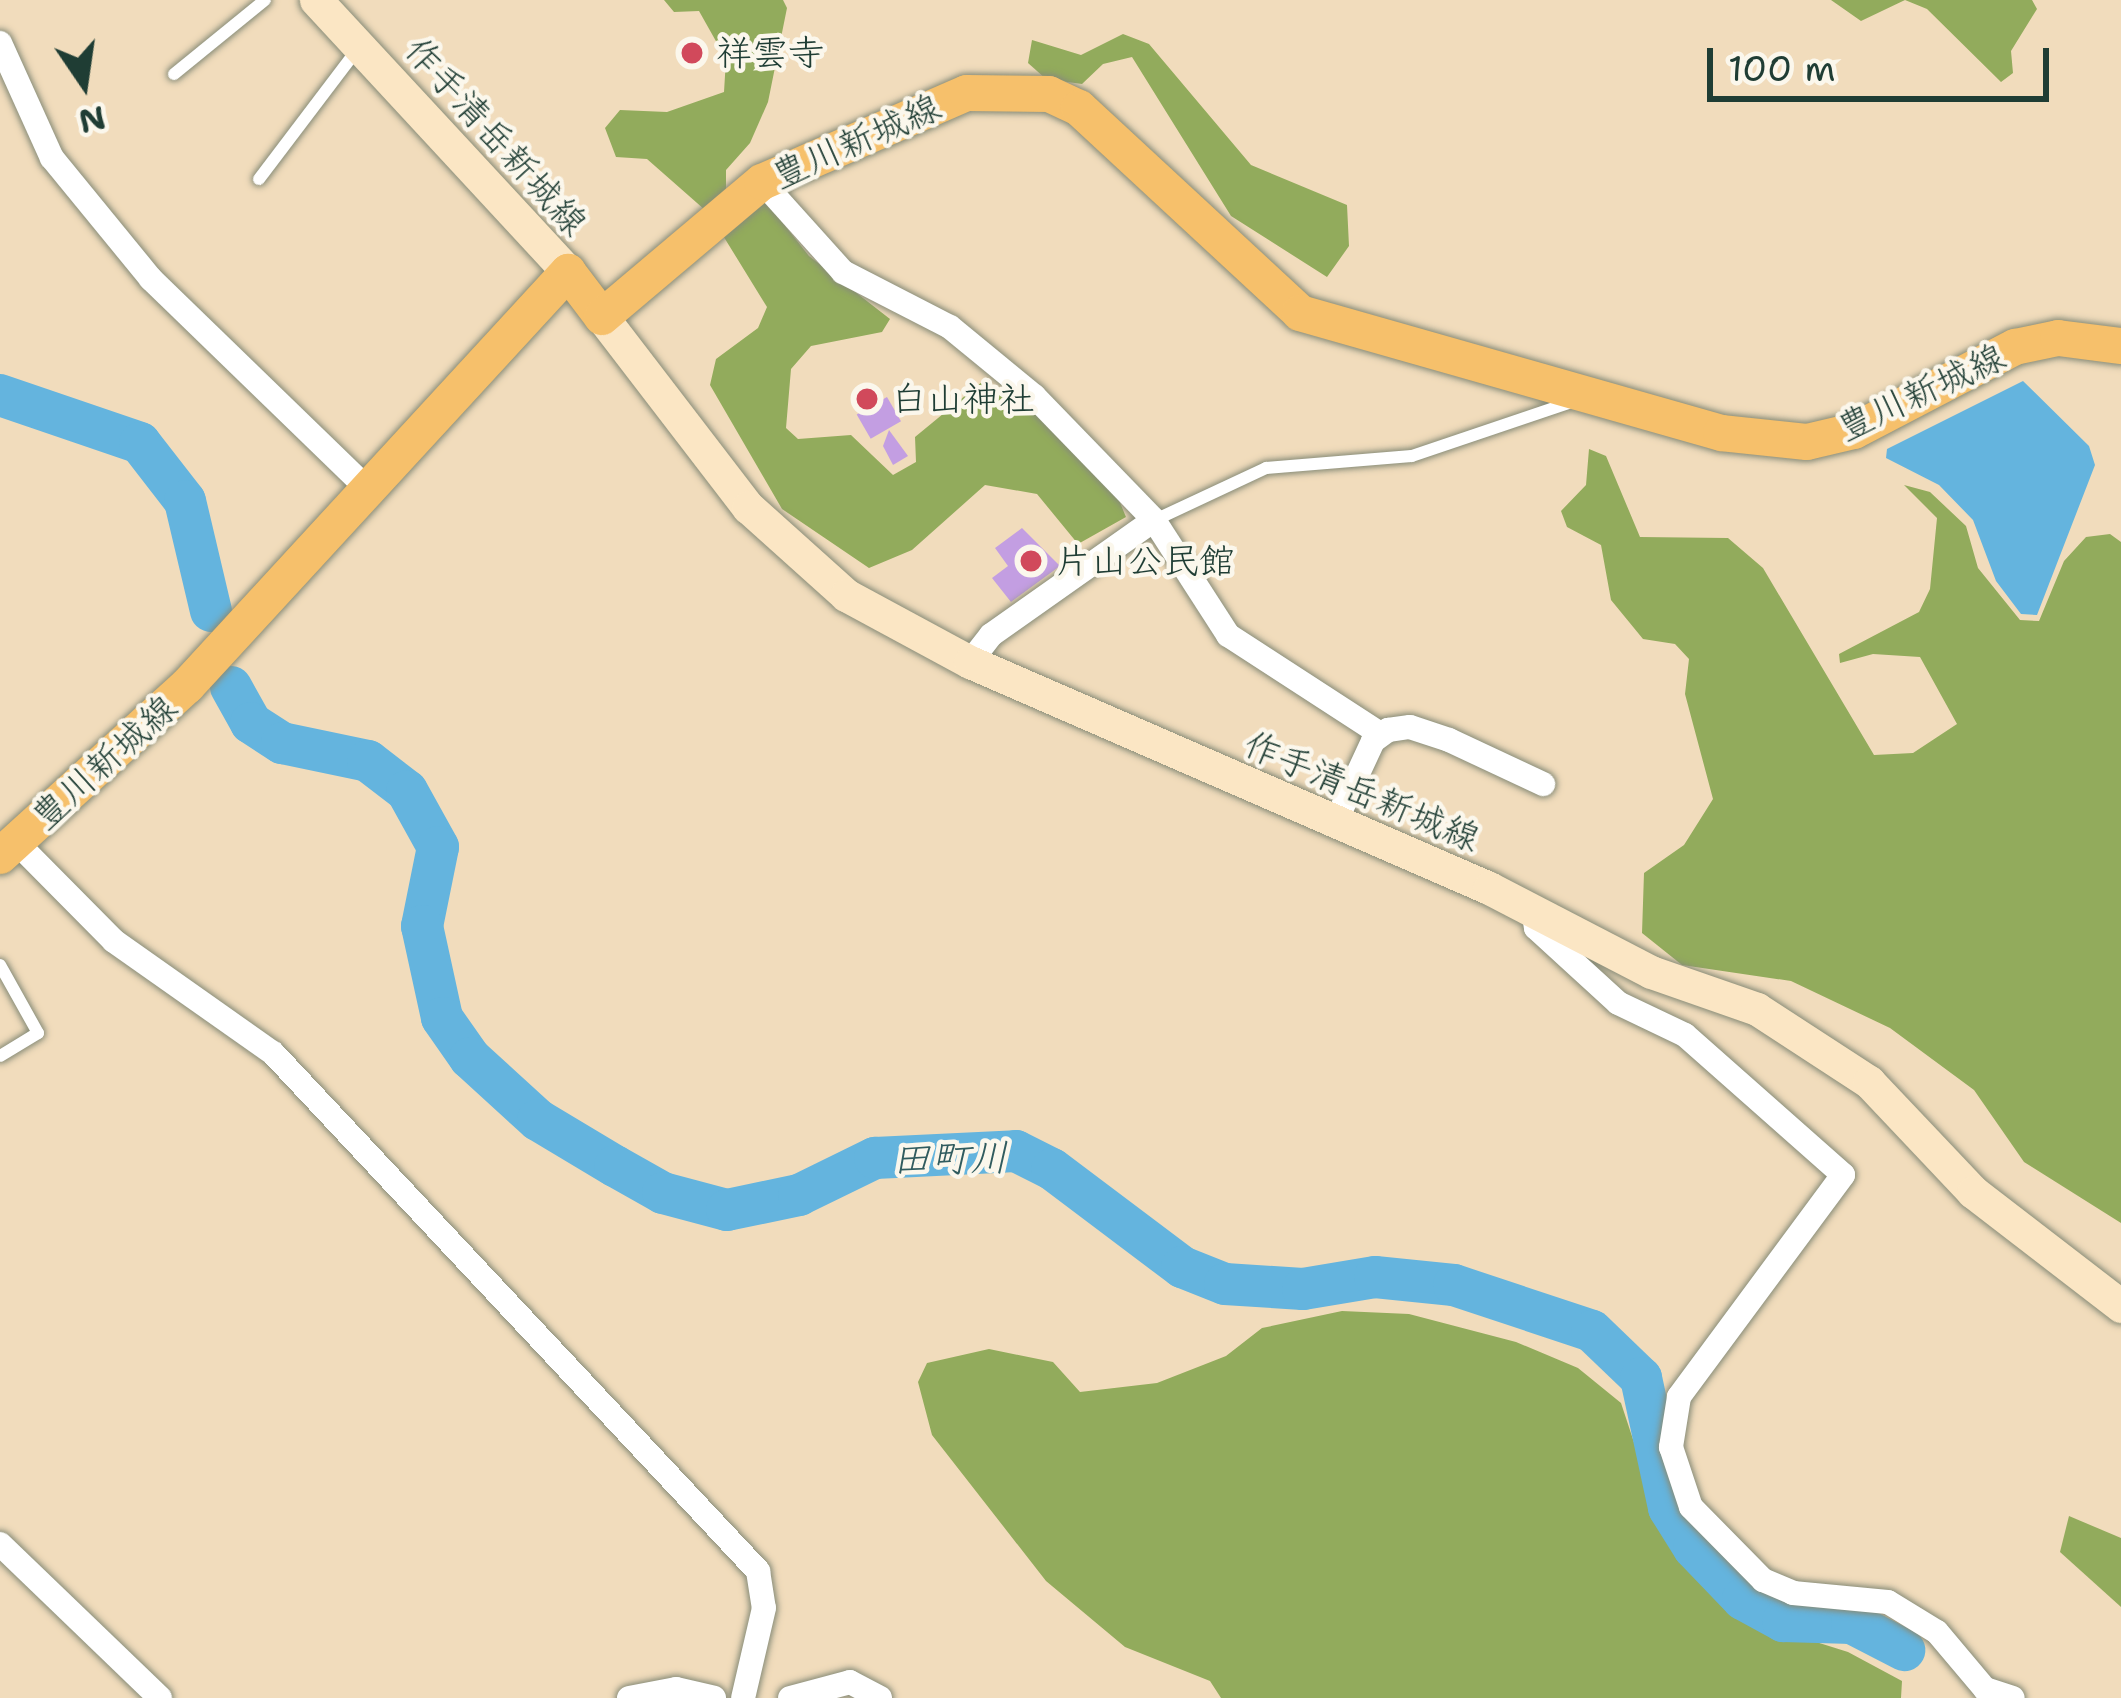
<!DOCTYPE html>
<html>
<head>
<meta charset="utf-8">
<style>
	body { margin:0 }
	#map { position:relative; width:2121px; height:1698px; overflow:hidden; background:#f1dcbc; font-family:"Shantell Sans","Klee One",sans-serif }
	div>[style] { position:absolute }
	.forest>* { inset:0; background:#92ab5c }
	.water>* { inset:0; background:#64b4de }
	.river>* { height:42px; margin:-21px; padding:0 21px; transform-origin:21px; border-radius:21px; background:#64b4de }
	.building>* { inset:0; background:#c39ee2; transform-origin:0 0 }
	.roads { filter:drop-shadow(0 0 3px #888c78) drop-shadow(0 0 3px #888c78) }
	.lane>* { height:12px; margin:-6px; padding:0 6px; transform-origin:6px; border-radius:6px; background:#fff }
	.street>* { height:24px; margin:-12px; padding:0 12px; transform-origin:12px; border-radius:12px; background:#fff }
	.secondary>* { height:33px; margin:-16.5px; padding:0 16.5px; transform-origin:16.5px; border-radius:16.5px; background:#fbe6c4 }
	.primary>* { height:36px; margin:-18px; padding:0 18px; transform-origin:18px; border-radius:18px; background:#f6c06b }
	.dots>* { width:33px; height:33px; translate:-50% -50%; box-sizing:border-box; border:6px solid #fbf7ec; border-radius:50% }
	span { translate:-50% -50%; white-space:nowrap; text-align:center; line-height:1.15; -webkit-text-stroke:9px #fbf7ec; paint-order:stroke }
	.poi-label { font-size:36px; color:#1f3d34 }
	.left { translate:0 -50%; text-align:left }
	.street-label { font-size:36px; color:#1f3d34 }
	.water-label { font-size:39px; color:#305b5e; font-style:italic }
	.north { position:absolute; left:24px; top:24px; width:120px; height:120px; -webkit-text-stroke:9px #fbf7ec; paint-order:stroke; rotate:167deg; font-size:33px; font-weight:700; line-height:48px; text-align:center; color:#1f3d34 }
	.north::after { content:''; display:block; margin:auto; width:42px; height:54px; background:#1f3d34; clip-path:polygon(50% 0,100% 100%,50% 72%,0 100%) }
	.scale { position:absolute; left:1707px; top:48px; width:342px; height:54px; box-sizing:border-box; border:6px solid #1f3d34; border-top:0; padding-left:15px; font-size:36px; line-height:42px; white-space:nowrap; color:#1f3d34; -webkit-text-stroke:9px #fbf7ec; paint-order:stroke }
</style>
</head>
<body>
<div id="map">
	<div class="forest">
		<i style="clip-path:polygon(664px 0,783px 0,787px 8px,768px 102px,750px 143px,726px 170px,726px 192px,705px 210px,647px 159px,616px 157px,605px 128px,620px 110px,667px 112px,724px 92px,726px 59px,699px 11px,674px 12px)"></i>
		<i style="clip-path:polygon(1831px 0,2032px 0,2037px 9px,2011px 51px,2013px 73px,2001px 82px,1927px 9px,1905px 0,1861px 21px)"></i>
		<i style="clip-path:polygon(1123px 34px,1149px 44px,1251px 165px,1347px 205px,1349px 246px,1327px 277px,1231px 216px,1132px 57px,1103px 64px,1082px 84px,1046px 79px,1028px 63px,1032px 40px,1081px 55px)"></i>
		<i style="clip-path:polygon(763px 198px,809px 256px,890px 319px,882px 332px,811px 346px,791px 369px,786px 428px,798px 439px,851px 435px,893px 475px,916px 462px,915px 437px,983px 381px,1025px 402px,1116px 493px,1126px 517px,1078px 544px,1037px 494px,985px 485px,912px 550px,869px 568px,782px 509px,710px 385px,716px 359px,758px 328px,767px 307px,722px 234px)"></i>
		<i style="clip-path:polygon(1589px 449px,1606px 456px,1640px 537px,1728px 538px,1763px 568px,1874px 755px,1913px 753px,1957px 724px,1920px 657px,1873px 654px,1840px 663px,1839px 654px,1919px 612px,1930px 589px,1937px 518px,1904px 485px,1930px 492px,1966px 526px,1978px 568px,2020px 620px,2039px 621px,2064px 561px,2086px 537px,2110px 534px,2121px 542px,2121px 1223px,2024px 1162px,1974px 1090px,1890px 1028px,1791px 981px,1682px 965px,1642px 933px,1644px 873px,1684px 845px,1713px 799px,1685px 694px,1689px 659px,1675px 644px,1643px 639px,1611px 600px,1601px 545px,1567px 527px,1561px 511px,1586px 485px)"></i>
		<i style="clip-path:polygon(1342px 1311px,1409px 1314px,1516px 1342px,1578px 1368px,1621px 1403px,1663px 1530px,1692px 1572px,1749px 1621px,1848px 1652px,1902px 1681px,1901px 1698px,1221px 1698px,1210px 1681px,1125px 1647px,1046px 1581px,932px 1435px,918px 1382px,927px 1363px,989px 1349px,1053px 1362px,1080px 1392px,1157px 1383px,1226px 1356px,1262px 1328px)"></i>
		<i style="clip-path:polygon(2069px 1516px,2121px 1538px,2121px 1607px,2060px 1552px)"></i>
	</div>
	<div class="water">
		<i style="clip-path:polygon(2023px 381px,2089px 446px,2095px 465px,2037px 615px,2021px 614px,1996px 581px,1973px 520px,1939px 485px,1886px 458px,1887px 449px)"></i>
	</div>
	<div class="river">
		<i style="left:0;top:395px;width:148px;rotate:18.9deg"></i>
		<i style="left:140px;top:443px;width:73px;rotate:52.2deg"></i>
		<i style="left:185px;top:501px;width:113px;rotate:76.7deg"></i>
		<i style="left:231px;top:687px;width:41px;rotate:60.9deg"></i>
		<i style="left:251px;top:723px;width:37px;rotate:33deg"></i>
		<i style="left:282px;top:743px;width:88px;rotate:11.8deg"></i>
		<i style="left:368px;top:761px;width:49px;rotate:37.6deg"></i>
		<i style="left:407px;top:791px;width:64px;rotate:61deg"></i>
		<i style="left:438px;top:847px;width:81px;rotate:101.4deg"></i>
		<i style="left:422px;top:926px;width:94px;rotate:77.7deg"></i>
		<i style="left:442px;top:1018px;width:49px;rotate:55deg"></i>
		<i style="left:470px;top:1058px;width:92px;rotate:42.4deg"></i>
		<i style="left:538px;top:1120px;width:90px;rotate:30.9deg"></i>
		<i style="left:615px;top:1166px;width:55px;rotate:29.4deg"></i>
		<i style="left:663px;top:1193px;width:66px;rotate:14.9deg"></i>
		<i style="left:727px;top:1210px;width:74px;rotate:-11.8deg"></i>
		<i style="left:799px;top:1195px;width:85px;rotate:-26deg"></i>
		<i style="left:875px;top:1158px;width:141px;rotate:-2.8deg"></i>
		<i style="left:1016px;top:1151px;width:40px;rotate:26.6deg"></i>
		<i style="left:1052px;top:1169px;width:163px;rotate:37deg"></i>
		<i style="left:1182px;top:1267px;width:46px;rotate:21.6deg"></i>
		<i style="left:1225px;top:1284px;width:78px;rotate:3.7deg"></i>
		<i style="left:1303px;top:1289px;width:73px;rotate:-9.5deg"></i>
		<i style="left:1375px;top:1277px;width:79px;rotate:5.8deg"></i>
		<i style="left:1454px;top:1285px;width:145px;rotate:18.4deg"></i>
		<i style="left:1592px;top:1331px;width:68px;rotate:43.8deg"></i>
		<i style="left:1641px;top:1378px;width:133px;rotate:77.8deg"></i>
		<i style="left:1669px;top:1508px;width:47px;rotate:58deg"></i>
		<i style="left:1694px;top:1548px;width:71px;rotate:46.1deg"></i>
		<i style="left:1743px;top:1599px;width:46px;rotate:28.8deg"></i>
		<i style="left:1783px;top:1621px;width:69px;rotate:1.7deg"></i>
		<i style="left:1852px;top:1623px;width:59px;rotate:27.4deg"></i>
	</div>
	<div class="building">
		<i style="left:887px;top:397px;width:28px;height:35px;rotate:60deg"></i>
		<i style="clip-path:polygon(889px 430px,908px 456px,893px 465px,883px 446px)"></i>
		<i style="clip-path:polygon(1022px 528px,1060px 566px,1011px 602px,992px 578px,1008px 566px,995px 548px)"></i>
	</div>
	<div class="roads">
		<div class="lane">
			<i style="left:174px;top:74px;width:117px;rotate:-39.1deg"></i>
			<i style="left:259px;top:179px;width:161px;rotate:-52.8deg"></i>
			<i style="left:1155px;top:520px;width:123px;rotate:-25.1deg"></i>
			<i style="left:1266px;top:468px;width:146px;rotate:-4.7deg"></i>
			<i style="left:1412px;top:456px;width:166px;rotate:-18.7deg"></i>
			<i style="left:0;top:965px;width:78px;rotate:60.8deg"></i>
			<i style="left:38px;top:1033px;width:44px;rotate:148.8deg"></i>
		</div>
		<div class="street">
			<i style="left:0;top:43px;width:126px;rotate:65.7deg"></i>
			<i style="left:52px;top:158px;width:156px;rotate:50.7deg"></i>
			<i style="left:151px;top:279px;width:301px;rotate:44.1deg"></i>
			<i style="left:762px;top:182px;width:121px;rotate:48deg"></i>
			<i style="left:843px;top:272px;width:120px;rotate:27.2deg"></i>
			<i style="left:950px;top:327px;width:109px;rotate:39.4deg"></i>
			<i style="left:1034px;top:396px;width:173px;rotate:45.9deg"></i>
			<i style="left:1154px;top:520px;width:137px;rotate:57.2deg"></i>
			<i style="left:1228px;top:635px;width:180px;rotate:33deg"></i>
			<i style="left:970px;top:662px;width:34px;rotate:-52deg"></i>
			<i style="left:991px;top:635px;width:199px;rotate:-35.2deg"></i>
			<i style="left:1335px;top:823px;width:90px;rotate:-65.1deg"></i>
			<i style="left:1373px;top:741px;width:19px;rotate:-36deg"></i>
			<i style="left:1388px;top:730px;width:22px;rotate:-8deg"></i>
			<i style="left:1410px;top:727px;width:41px;rotate:18.4deg"></i>
			<i style="left:1449px;top:740px;width:104px;rotate:25.1deg"></i>
			<i style="left:16px;top:842px;width:139px;rotate:45.3deg"></i>
			<i style="left:114px;top:941px;width:194px;rotate:35.2deg"></i>
			<i style="left:273px;top:1053px;width:710px;rotate:46.88deg"></i>
			<i style="left:758px;top:1571px;width:37px;rotate:81deg"></i>
			<i style="left:764px;top:1608px;width:92px;rotate:103.1deg"></i>
			<i style="left:1533px;top:909px;width:19px;rotate:81deg"></i>
			<i style="left:1536px;top:928px;width:111px;rotate:42.4deg"></i>
			<i style="left:1618px;top:1003px;width:74px;rotate:25.5deg"></i>
			<i style="left:1685px;top:1035px;width:211px;rotate:41.5deg"></i>
			<i style="left:1843px;top:1175px;width:276px;rotate:126.5deg"></i>
			<i style="left:1679px;top:1397px;width:51px;rotate:99.1deg"></i>
			<i style="left:1671px;top:1447px;width:63px;rotate:71.6deg"></i>
			<i style="left:1691px;top:1507px;width:103px;rotate:45.4deg"></i>
			<i style="left:1763px;top:1580px;width:33px;rotate:23deg"></i>
			<i style="left:1793px;top:1593px;width:95px;rotate:5.4deg"></i>
			<i style="left:1888px;top:1602px;width:57px;rotate:31.5deg"></i>
			<i style="left:1937px;top:1632px;width:75px;rotate:49.9deg"></i>
			<i style="left:1985px;top:1689px;width:29px;rotate:18deg"></i>
			<i style="left:0;top:1544px;width:222px;rotate:43.9deg"></i>
			<i style="left:629px;top:1698px;width:48px;rotate:-10.8deg"></i>
			<i style="left:676px;top:1689px;width:39px;rotate:13deg"></i>
			<i style="left:790px;top:1698px;width:62px;rotate:-14.9deg"></i>
			<i style="left:850px;top:1682px;width:34px;rotate:28deg"></i>
		</div>
		<div class="secondary">
			<i style="left:316px;top:0;width:371px;rotate:47.2deg"></i>
			<i style="left:602px;top:317px;width:240px;rotate:52.5deg"></i>
			<i style="left:748px;top:507px;width:132px;rotate:41.9deg"></i>
			<i style="left:846px;top:595px;width:141px;rotate:28.4deg"></i>
			<i style="left:970px;top:662px;width:566px;rotate:23.53deg"></i>
			<i style="left:1489px;top:888px;width:182px;rotate:27.4deg"></i>
			<i style="left:1651px;top:972px;width:112px;rotate:19.2deg"></i>
			<i style="left:1757px;top:1009px;width:134px;rotate:33.1deg"></i>
			<i style="left:1869px;top:1082px;width:151px;rotate:46.6deg"></i>
			<i style="left:1973px;top:1192px;width:187px;rotate:37.6deg"></i>
		</div>
		<div class="primary">
			<i style="left:0;top:856px;width:253px;rotate:-42.3deg"></i>
			<i style="left:187px;top:686px;width:563px;rotate:-47.38deg"></i>
			<i style="left:568px;top:272px;width:56px;rotate:52.9deg"></i>
			<i style="left:602px;top:317px;width:209px;rotate:-40.2deg"></i>
			<i style="left:762px;top:182px;width:223px;rotate:-23.5deg"></i>
			<i style="left:967px;top:93px;width:82px;rotate:0.7deg"></i>
			<i style="left:1049px;top:94px;width:33px;rotate:25deg"></i>
			<i style="left:1079px;top:108px;width:301px;rotate:42.8deg"></i>
			<i style="left:1300px;top:313px;width:438px;rotate:15.9deg"></i>
			<i style="left:1721px;top:433px;width:86px;rotate:6deg"></i>
			<i style="left:1807px;top:442px;width:48px;rotate:-13.2deg"></i>
			<i style="left:1854px;top:431px;width:182px;rotate:-27.6deg"></i>
			<i style="left:2015px;top:347px;width:44px;rotate:-11.8deg"></i>
			<i style="left:2058px;top:338px;width:64px;rotate:7.2deg"></i>
		</div>
	</div>
	<div class="dots">
		<i style="left:692px;top:53px;background:#d1495b"></i>
		<i style="left:867px;top:399px;background:#d1495b"></i>
		<i style="left:1031px;top:561px;background:#d1495b"></i>
	</div>
	<div class="poi-label">
		<span class="left" style="left:716px;top:53px">祥雲寺</span>
		<span class="left" style="left:891px;top:399px">白山神社</span>
		<span class="left" style="left:1055px;top:561px">片山公民館</span>
	</div>
	<div class="street-label">
		<span style="left:496px;top:136px;rotate:48deg">作手清岳新城線</span>
		<span style="left:856px;top:141px;rotate:-24deg">豊川新城線</span>
		<span style="left:1921px;top:392px;rotate:-25deg">豊川新城線</span>
		<span style="left:104px;top:762px;rotate:-42deg">豊川新城線</span>
		<span style="left:1362px;top:791px;rotate:23deg">作手清岳新城線</span>
	</div>
	<div class="water-label">
		<span style="left:950px;top:1158px;rotate:-1deg">田町川</span>
	</div>
	<div class="north">N</div>
	<div class="scale">100 m</div>
</div>
</body>
</html>
